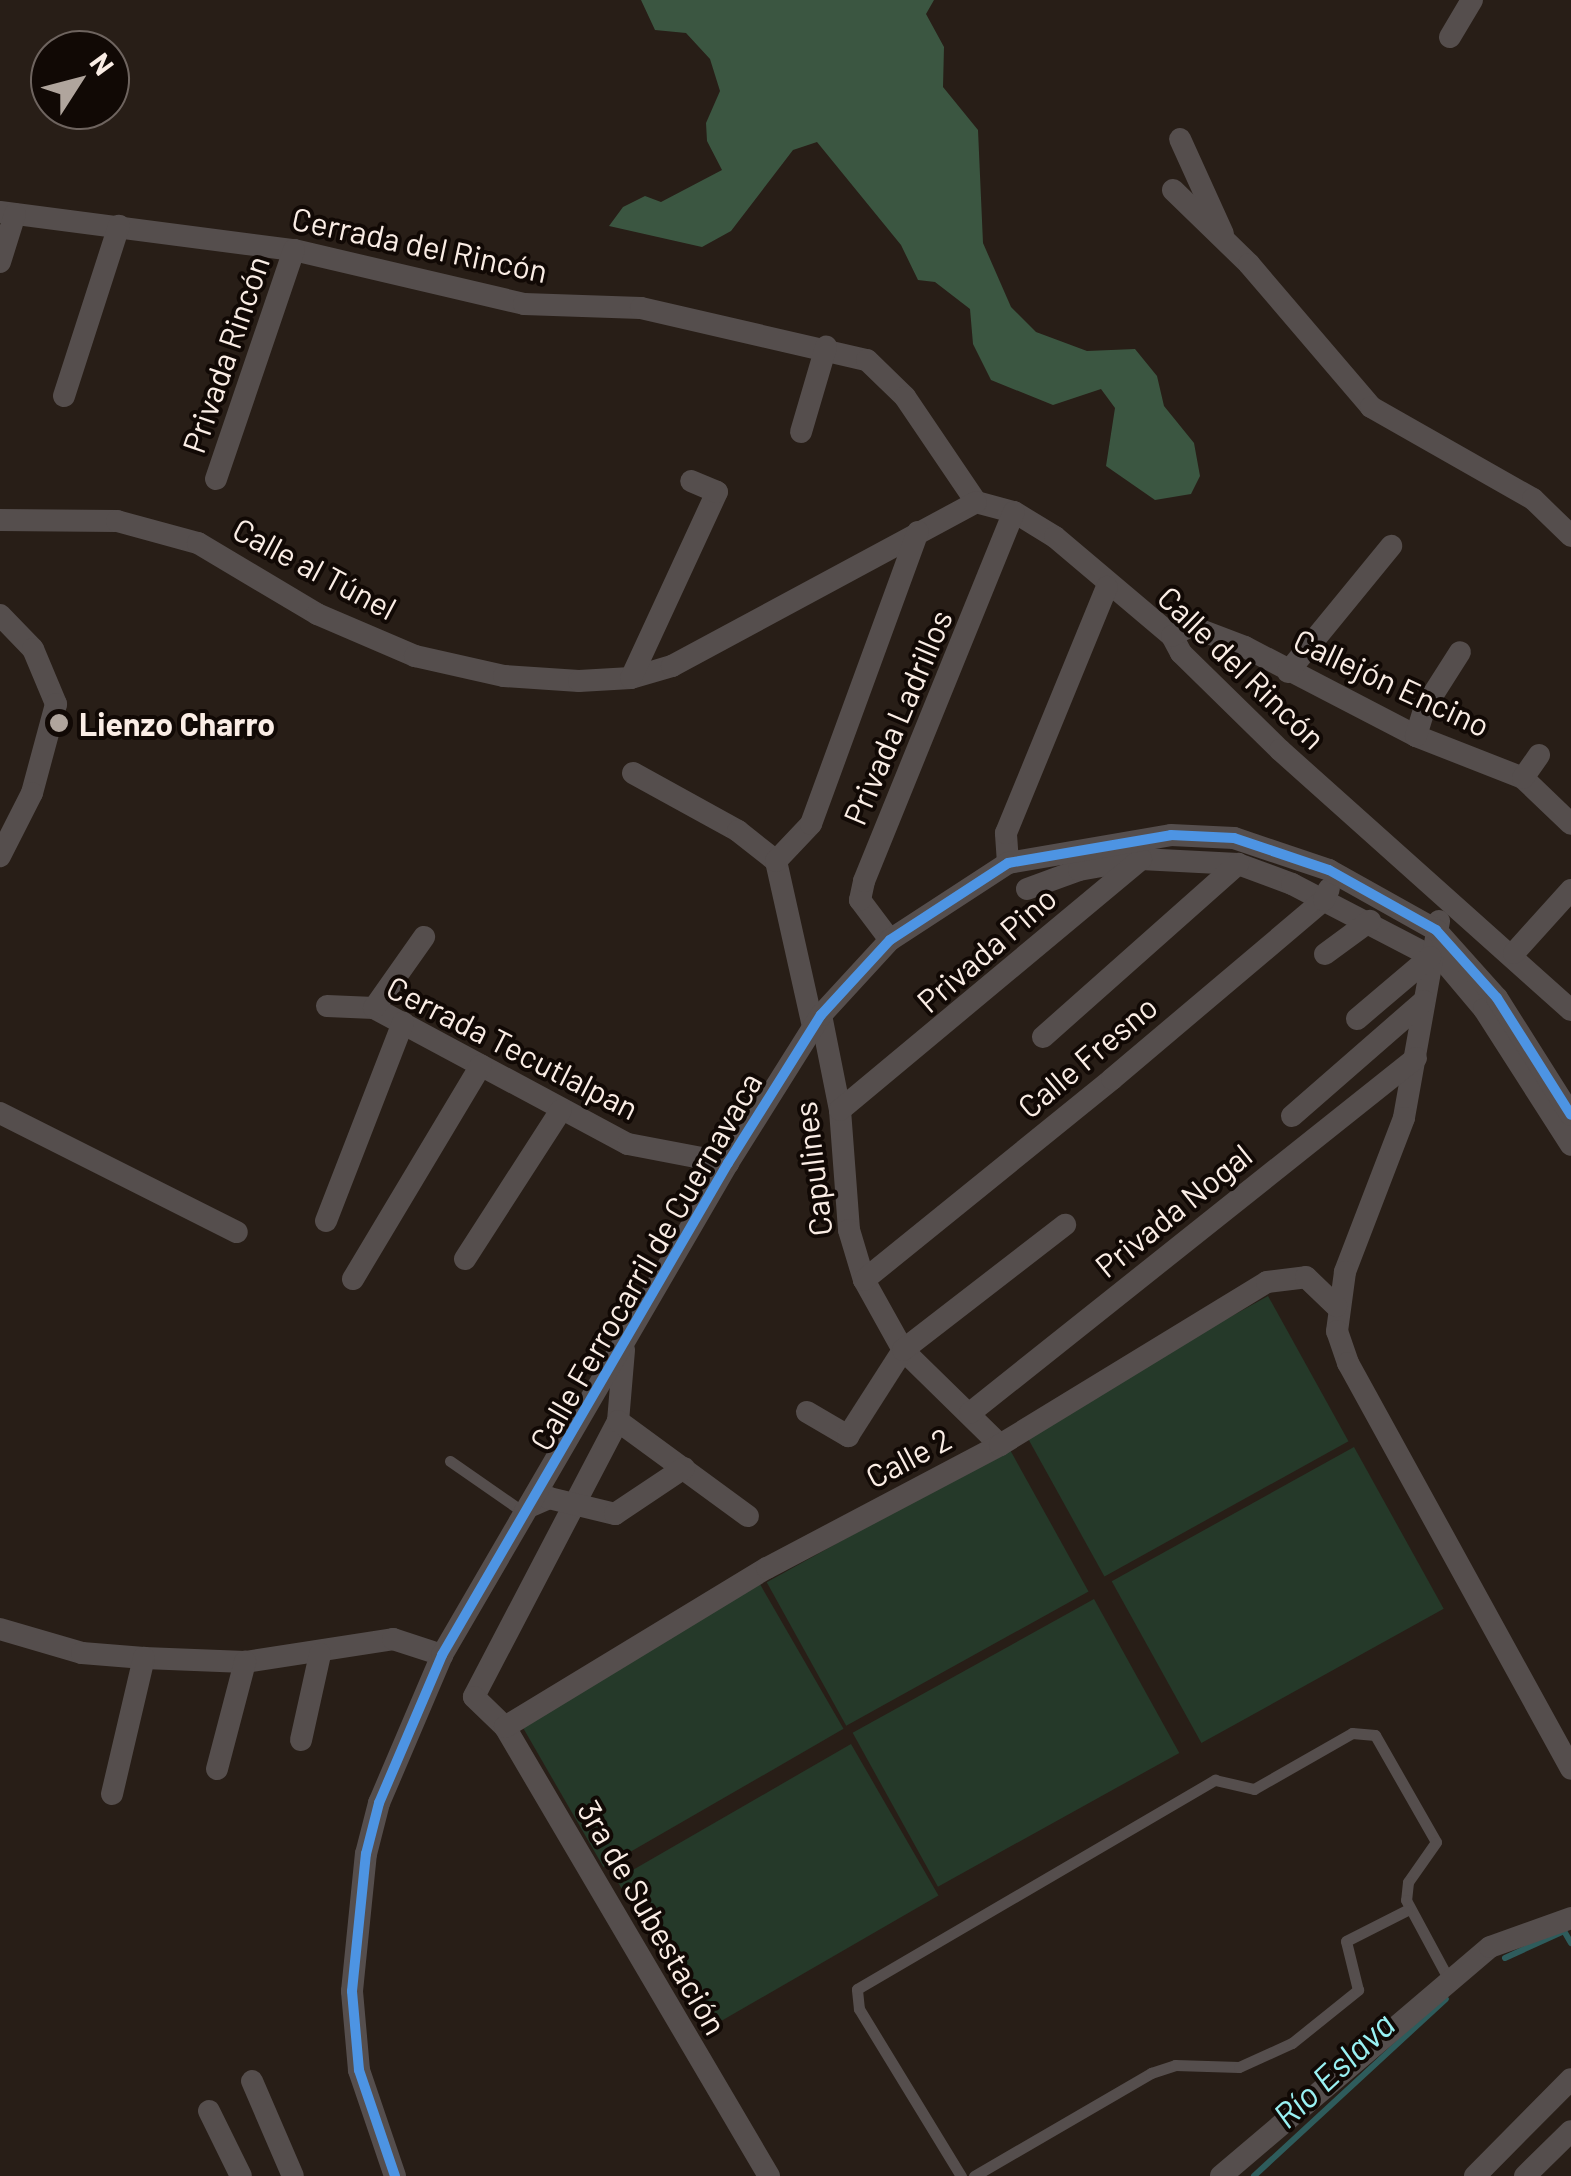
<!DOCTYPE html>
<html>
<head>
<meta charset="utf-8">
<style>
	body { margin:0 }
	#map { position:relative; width:1571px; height:2176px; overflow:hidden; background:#281e17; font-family:Barlow,sans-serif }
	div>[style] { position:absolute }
	.green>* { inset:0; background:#253929; transform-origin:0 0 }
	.forest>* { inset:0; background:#3b5641 }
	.stream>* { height:6px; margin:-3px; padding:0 3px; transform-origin:3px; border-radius:3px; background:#2e5c5c }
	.service>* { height:11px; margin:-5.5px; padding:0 5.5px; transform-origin:5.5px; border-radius:5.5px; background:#554e4d }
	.minor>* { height:22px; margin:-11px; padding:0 11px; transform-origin:11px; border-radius:11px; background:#554e4d }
	.cycleway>* { height:10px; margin:-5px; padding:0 5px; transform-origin:5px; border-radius:5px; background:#4d94e3 }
	.dots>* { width:28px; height:28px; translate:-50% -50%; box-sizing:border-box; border:5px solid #110905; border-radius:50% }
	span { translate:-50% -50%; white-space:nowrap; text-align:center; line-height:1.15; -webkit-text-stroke:8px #110905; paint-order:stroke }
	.street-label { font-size:32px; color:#faede5 }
	.poi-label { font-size:32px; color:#faede5; font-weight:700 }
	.left { translate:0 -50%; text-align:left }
	.water-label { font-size:35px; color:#99f1f3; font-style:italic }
	.north { position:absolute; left:30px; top:30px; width:100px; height:100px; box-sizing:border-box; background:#110905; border:2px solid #6e645f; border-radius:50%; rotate:54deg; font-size:28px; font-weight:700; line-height:40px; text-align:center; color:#faede5 }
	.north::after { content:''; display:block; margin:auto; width:35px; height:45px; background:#b0a59d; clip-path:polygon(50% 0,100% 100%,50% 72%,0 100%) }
</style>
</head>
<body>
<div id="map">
	<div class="green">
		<i style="left:1268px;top:1296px;width:166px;height:279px;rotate:61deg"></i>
		<i style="left:1354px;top:1447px;width:185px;height:277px;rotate:61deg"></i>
		<i style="left:1009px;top:1448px;width:164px;height:277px;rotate:61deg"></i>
		<i style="left:757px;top:1579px;width:173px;height:277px;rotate:60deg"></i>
		<i style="left:1094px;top:1599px;width:176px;height:276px;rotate:61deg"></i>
		<i style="left:851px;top:1744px;width:175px;height:271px;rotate:60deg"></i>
	</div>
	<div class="forest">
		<i style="clip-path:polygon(641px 0,934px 0,926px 14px,944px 47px,943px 87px,978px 130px,983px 243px,1011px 307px,1036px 332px,1087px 351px,1135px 349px,1157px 376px,1164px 406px,1194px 443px,1200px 476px,1191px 494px,1155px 500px,1106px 466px,1115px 408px,1101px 389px,1053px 405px,991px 380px,973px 344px,970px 309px,935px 282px,918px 280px,901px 245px,817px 142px,793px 150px,731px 231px,702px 247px,609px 226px,623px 207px,645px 196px,661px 202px,722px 170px,707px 141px,706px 123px,720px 91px,710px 59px,686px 33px,655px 30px)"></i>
	</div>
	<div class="stream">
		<i style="left:1505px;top:1958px;width:65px;rotate:-24.6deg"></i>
		<i style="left:1564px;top:1931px;width:14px;rotate:60deg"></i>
		<i style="left:1254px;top:2176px;width:261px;rotate:-42.7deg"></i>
	</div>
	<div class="service">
		<i style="left:450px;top:1461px;width:84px;rotate:34.8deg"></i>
		<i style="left:519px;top:1509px;width:7px;rotate:-16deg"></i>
		<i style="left:961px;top:2176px;width:196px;rotate:-121.4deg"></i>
		<i style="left:859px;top:2009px;width:20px;rotate:-96deg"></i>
		<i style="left:857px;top:1989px;width:415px;rotate:-30.3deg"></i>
		<i style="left:1215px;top:1780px;width:40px;rotate:13deg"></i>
		<i style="left:1254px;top:1789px;width:113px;rotate:-29.7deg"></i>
		<i style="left:1352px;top:1733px;width:23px;rotate:5deg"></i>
		<i style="left:1375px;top:1735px;width:123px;rotate:60.3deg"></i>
		<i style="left:1436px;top:1842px;width:49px;rotate:125deg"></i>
		<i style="left:1408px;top:1882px;width:18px;rotate:96deg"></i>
		<i style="left:1406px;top:1900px;width:89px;rotate:61.7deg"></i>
		<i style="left:974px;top:2176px;width:205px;rotate:-30.2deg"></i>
		<i style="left:1151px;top:2073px;width:25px;rotate:-18deg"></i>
		<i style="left:1175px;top:2065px;width:64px;rotate:1.8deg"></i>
		<i style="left:1239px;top:2067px;width:58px;rotate:-24.4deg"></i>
		<i style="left:1292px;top:2043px;width:85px;rotate:-38.8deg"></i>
		<i style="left:1358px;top:1990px;width:50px;rotate:-103.8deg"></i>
		<i style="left:1346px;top:1941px;width:68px;rotate:-26.9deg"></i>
	</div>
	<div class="minor">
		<i style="left:1450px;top:37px;width:43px;rotate:-59.3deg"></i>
		<i style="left:1180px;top:139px;width:104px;rotate:65.6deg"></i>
		<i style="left:1173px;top:190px;width:106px;rotate:44.2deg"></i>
		<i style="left:1249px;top:264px;width:188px;rotate:49.5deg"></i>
		<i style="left:1371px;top:407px;width:186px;rotate:29.6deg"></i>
		<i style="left:1533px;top:499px;width:53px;rotate:44.2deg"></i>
		<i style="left:0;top:212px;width:296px;rotate:7.4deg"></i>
		<i style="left:294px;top:250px;width:236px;rotate:13.2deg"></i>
		<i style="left:524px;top:304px;width:117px;rotate:2deg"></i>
		<i style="left:641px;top:308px;width:232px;rotate:13deg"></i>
		<i style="left:867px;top:360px;width:53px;rotate:44.2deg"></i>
		<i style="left:905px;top:397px;width:127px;rotate:55.9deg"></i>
		<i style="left:976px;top:502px;width:39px;rotate:15deg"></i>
		<i style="left:1014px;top:512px;width:48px;rotate:31.4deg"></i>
		<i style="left:1055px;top:537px;width:153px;rotate:40.2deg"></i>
		<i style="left:1172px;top:636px;width:19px;rotate:62deg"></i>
		<i style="left:1181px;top:653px;width:139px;rotate:44.4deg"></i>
		<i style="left:1280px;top:750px;width:390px;rotate:41.8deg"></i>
		<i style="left:0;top:262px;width:50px;rotate:-72.6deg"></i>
		<i style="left:64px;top:396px;width:179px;rotate:-72.1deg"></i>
		<i style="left:801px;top:432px;width:89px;rotate:-73.6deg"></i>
		<i style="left:216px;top:479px;width:242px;rotate:-71.2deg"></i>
		<i style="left:0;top:520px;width:117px;rotate:0.5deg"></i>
		<i style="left:117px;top:521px;width:84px;rotate:15.2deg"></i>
		<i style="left:198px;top:543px;width:139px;rotate:30.8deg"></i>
		<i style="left:317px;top:614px;width:107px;rotate:23.2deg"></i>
		<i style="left:415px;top:656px;width:91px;rotate:12.7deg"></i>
		<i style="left:504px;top:676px;width:75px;rotate:3.8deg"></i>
		<i style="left:579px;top:681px;width:52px;rotate:-3.3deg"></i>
		<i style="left:631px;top:678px;width:43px;rotate:-16.3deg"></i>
		<i style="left:672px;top:666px;width:345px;rotate:-28.3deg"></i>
		<i style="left:0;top:615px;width:47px;rotate:45.9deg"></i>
		<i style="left:33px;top:649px;width:60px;rotate:67.3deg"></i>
		<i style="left:56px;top:704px;width:92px;rotate:105.1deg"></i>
		<i style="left:32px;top:793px;width:71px;rotate:116.9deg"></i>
		<i style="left:1172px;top:636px;width:21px;rotate:-29deg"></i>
		<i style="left:1190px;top:626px;width:59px;rotate:20.9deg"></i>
		<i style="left:1245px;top:647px;width:193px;rotate:27.5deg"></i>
		<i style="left:1416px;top:736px;width:115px;rotate:21.4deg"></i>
		<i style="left:1523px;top:778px;width:66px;rotate:43.8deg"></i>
		<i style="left:1288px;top:672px;width:163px;rotate:-50.7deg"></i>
		<i style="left:631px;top:678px;width:205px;rotate:-65.2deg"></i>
		<i style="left:717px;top:492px;width:28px;rotate:-157deg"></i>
		<i style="left:1416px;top:736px;width:30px;rotate:-73deg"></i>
		<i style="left:1425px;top:707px;width:65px;rotate:-57.5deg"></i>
		<i style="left:633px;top:773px;width:120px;rotate:28.9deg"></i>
		<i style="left:738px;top:831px;width:48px;rotate:38.3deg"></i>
		<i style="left:776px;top:861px;width:169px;rotate:77.4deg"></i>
		<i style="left:1523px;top:778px;width:28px;rotate:-55deg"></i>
		<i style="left:776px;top:861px;width:51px;rotate:-46.6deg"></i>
		<i style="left:811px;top:824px;width:311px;rotate:-69.9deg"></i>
		<i style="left:1008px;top:863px;width:30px;rotate:-94deg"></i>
		<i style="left:1006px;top:833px;width:266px;rotate:-67.7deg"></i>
		<i style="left:1027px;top:889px;width:55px;rotate:-20.1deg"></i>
		<i style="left:1079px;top:870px;width:63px;rotate:-10.1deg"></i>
		<i style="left:1141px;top:859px;width:97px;rotate:3deg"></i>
		<i style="left:1238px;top:864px;width:58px;rotate:20.3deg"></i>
		<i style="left:1292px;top:884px;width:174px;rotate:27.5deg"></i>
		<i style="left:1446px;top:964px;width:59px;rotate:49.8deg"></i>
		<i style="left:1484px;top:1009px;width:161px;rotate:57.4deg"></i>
		<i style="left:1439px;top:921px;width:200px;rotate:100.1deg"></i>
		<i style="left:1404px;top:1118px;width:165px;rotate:111deg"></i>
		<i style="left:1345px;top:1272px;width:60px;rotate:97.7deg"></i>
		<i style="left:1337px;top:1331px;width:34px;rotate:71deg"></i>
		<i style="left:1348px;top:1363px;width:463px;rotate:61.2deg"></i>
		<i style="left:890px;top:940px;width:50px;rotate:-126.9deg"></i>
		<i style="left:860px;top:900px;width:19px;rotate:-78deg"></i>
		<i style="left:864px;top:881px;width:398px;rotate:-67.9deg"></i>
		<i style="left:1514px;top:953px;width:85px;rotate:-47.9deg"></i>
		<i style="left:1325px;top:954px;width:56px;rotate:-36.3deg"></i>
		<i style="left:327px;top:1006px;width:47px;rotate:2.4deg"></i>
		<i style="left:374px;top:1008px;width:288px;rotate:28.2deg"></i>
		<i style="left:628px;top:1144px;width:102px;rotate:10.8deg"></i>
		<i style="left:374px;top:1008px;width:87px;rotate:-54.8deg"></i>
		<i style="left:821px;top:1015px;width:97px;rotate:78.7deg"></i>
		<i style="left:840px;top:1110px;width:120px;rotate:85.7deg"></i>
		<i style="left:849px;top:1230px;width:52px;rotate:73.3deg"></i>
		<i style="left:864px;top:1280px;width:80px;rotate:60.9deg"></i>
		<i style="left:903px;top:1350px;width:136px;rotate:44.4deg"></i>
		<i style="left:1357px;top:1019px;width:96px;rotate:-40.3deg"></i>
		<i style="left:1043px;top:1037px;width:261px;rotate:-41.6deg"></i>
		<i style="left:840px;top:1110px;width:392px;rotate:-39.8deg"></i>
		<i style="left:0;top:1113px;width:265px;rotate:26.7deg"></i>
		<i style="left:1292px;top:1116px;width:175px;rotate:-41.1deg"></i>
		<i style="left:326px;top:1221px;width:213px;rotate:-68.8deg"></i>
		<i style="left:465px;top:1259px;width:177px;rotate:-57.2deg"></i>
		<i style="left:353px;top:1279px;width:249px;rotate:-59.1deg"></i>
		<i style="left:864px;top:1280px;width:319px;rotate:-39deg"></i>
		<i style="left:1112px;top:1079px;width:277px;rotate:-40.2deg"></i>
		<i style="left:1324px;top:900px;width:12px;rotate:-66deg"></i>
		<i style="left:624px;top:1350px;width:71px;rotate:94.8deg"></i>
		<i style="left:618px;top:1421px;width:311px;rotate:117.6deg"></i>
		<i style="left:474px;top:1697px;width:43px;rotate:44.1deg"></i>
		<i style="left:505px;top:1727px;width:521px;rotate:59.55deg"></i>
		<i style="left:807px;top:1412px;width:48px;rotate:30.3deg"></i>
		<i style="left:848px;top:1436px;width:102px;rotate:-57.4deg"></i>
		<i style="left:903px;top:1350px;width:205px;rotate:-37.7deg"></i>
		<i style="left:970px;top:1413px;width:570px;rotate:-38.52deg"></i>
		<i style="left:618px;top:1421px;width:161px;rotate:36.2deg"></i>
		<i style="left:531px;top:1506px;width:20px;rotate:-24deg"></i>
		<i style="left:549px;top:1498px;width:68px;rotate:13.6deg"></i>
		<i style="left:615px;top:1514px;width:83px;rotate:-33.7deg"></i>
		<i style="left:0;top:1629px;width:85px;rotate:16.3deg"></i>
		<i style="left:82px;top:1653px;width:62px;rotate:4.6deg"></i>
		<i style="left:144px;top:1658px;width:101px;rotate:2.3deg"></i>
		<i style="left:245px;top:1662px;width:150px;rotate:-8.8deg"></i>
		<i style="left:393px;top:1639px;width:52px;rotate:18.1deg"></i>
		<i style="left:505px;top:1727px;width:306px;rotate:-31.3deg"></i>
		<i style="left:767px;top:1568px;width:263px;rotate:-27.8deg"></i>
		<i style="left:1000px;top:1445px;width:313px;rotate:-31.4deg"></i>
		<i style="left:1267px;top:1282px;width:39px;rotate:-7deg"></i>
		<i style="left:1306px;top:1277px;width:42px;rotate:44deg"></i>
		<i style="left:301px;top:1740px;width:88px;rotate:-77.5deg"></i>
		<i style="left:217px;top:1769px;width:111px;rotate:-75.3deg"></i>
		<i style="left:112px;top:1794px;width:140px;rotate:-76.8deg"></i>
		<i style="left:252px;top:2081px;width:103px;rotate:66.7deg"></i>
		<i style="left:209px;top:2111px;width:72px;rotate:63.8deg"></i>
		<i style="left:395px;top:2176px;width:112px;rotate:-108.8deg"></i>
		<i style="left:359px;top:2070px;width:79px;rotate:-95.1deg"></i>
		<i style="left:352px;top:1991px;width:138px;rotate:-84.2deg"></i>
		<i style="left:366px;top:1854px;width:53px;rotate:-75.7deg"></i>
		<i style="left:379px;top:1803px;width:161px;rotate:-66.9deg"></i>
		<i style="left:442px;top:1655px;width:569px;rotate:-59.83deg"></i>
		<i style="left:728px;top:1163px;width:175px;rotate:-57.9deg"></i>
		<i style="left:821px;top:1015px;width:102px;rotate:-47.4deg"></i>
		<i style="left:890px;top:940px;width:141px;rotate:-33.1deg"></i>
		<i style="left:1008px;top:863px;width:165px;rotate:-9.7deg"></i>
		<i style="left:1171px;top:835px;width:63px;rotate:2.7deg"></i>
		<i style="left:1234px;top:838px;width:100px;rotate:18.6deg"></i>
		<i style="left:1329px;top:870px;width:123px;rotate:29.3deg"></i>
		<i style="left:1436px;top:930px;width:91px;rotate:48.1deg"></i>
		<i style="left:1497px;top:998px;width:138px;rotate:57.7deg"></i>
		<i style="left:1221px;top:2176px;width:353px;rotate:-40.4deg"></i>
		<i style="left:1490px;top:1947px;width:86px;rotate:-19.7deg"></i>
		<i style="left:1475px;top:2176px;width:136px;rotate:-45.3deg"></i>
		<i style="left:1525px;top:2176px;width:64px;rotate:-44.4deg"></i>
	</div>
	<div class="cycleway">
		<i style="left:395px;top:2176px;width:112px;rotate:-108.8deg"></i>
		<i style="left:359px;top:2070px;width:79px;rotate:-95.1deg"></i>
		<i style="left:352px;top:1991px;width:138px;rotate:-84.2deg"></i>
		<i style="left:366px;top:1854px;width:53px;rotate:-75.7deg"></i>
		<i style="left:379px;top:1803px;width:161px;rotate:-66.9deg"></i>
		<i style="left:442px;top:1655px;width:569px;rotate:-59.83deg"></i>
		<i style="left:728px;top:1163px;width:175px;rotate:-57.9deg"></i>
		<i style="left:821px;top:1015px;width:102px;rotate:-47.4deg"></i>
		<i style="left:890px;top:940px;width:141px;rotate:-33.1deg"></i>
		<i style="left:1008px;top:863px;width:165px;rotate:-9.7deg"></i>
		<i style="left:1171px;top:835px;width:63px;rotate:2.7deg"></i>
		<i style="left:1234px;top:838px;width:100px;rotate:18.6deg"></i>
		<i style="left:1329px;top:870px;width:123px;rotate:29.3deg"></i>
		<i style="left:1436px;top:930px;width:91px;rotate:48.1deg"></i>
		<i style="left:1497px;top:998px;width:138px;rotate:57.7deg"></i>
	</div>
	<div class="dots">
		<i style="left:59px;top:723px;background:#b0a59d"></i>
	</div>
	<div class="street-label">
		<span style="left:420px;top:244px;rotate:12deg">Cerrada del Rincón</span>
		<span style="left:225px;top:354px;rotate:-71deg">Privada Rincón</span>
		<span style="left:315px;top:568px;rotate:28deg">Calle al Túnel</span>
		<span style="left:1242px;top:667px;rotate:44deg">Calle del Rincón</span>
		<span style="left:1392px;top:682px;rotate:25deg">Callejón Encino</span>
		<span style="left:897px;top:717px;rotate:-67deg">Privada Ladrillos</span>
		<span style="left:986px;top:949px;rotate:-41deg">Privada Pino</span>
		<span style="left:513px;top:1047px;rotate:27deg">Cerrada Tecutlalpan</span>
		<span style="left:1087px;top:1056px;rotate:-40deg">Calle Fresno</span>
		<span style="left:812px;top:1169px;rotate:-97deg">Capulines</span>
		<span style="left:1173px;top:1210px;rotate:-39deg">Privada Nogal</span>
		<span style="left:645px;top:1261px;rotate:-60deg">Calle Ferrocarril de Cuernavaca</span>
		<span style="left:908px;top:1457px;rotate:-28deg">Calle 2</span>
		<span style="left:653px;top:1917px;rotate:60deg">3ra de Subestación</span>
	</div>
	<div class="poi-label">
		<span class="left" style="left:79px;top:723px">Lienzo Charro</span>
	</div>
	<div class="water-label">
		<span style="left:1333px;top:2069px;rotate:-43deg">Río Eslava</span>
	</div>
	<div class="north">N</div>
</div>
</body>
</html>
